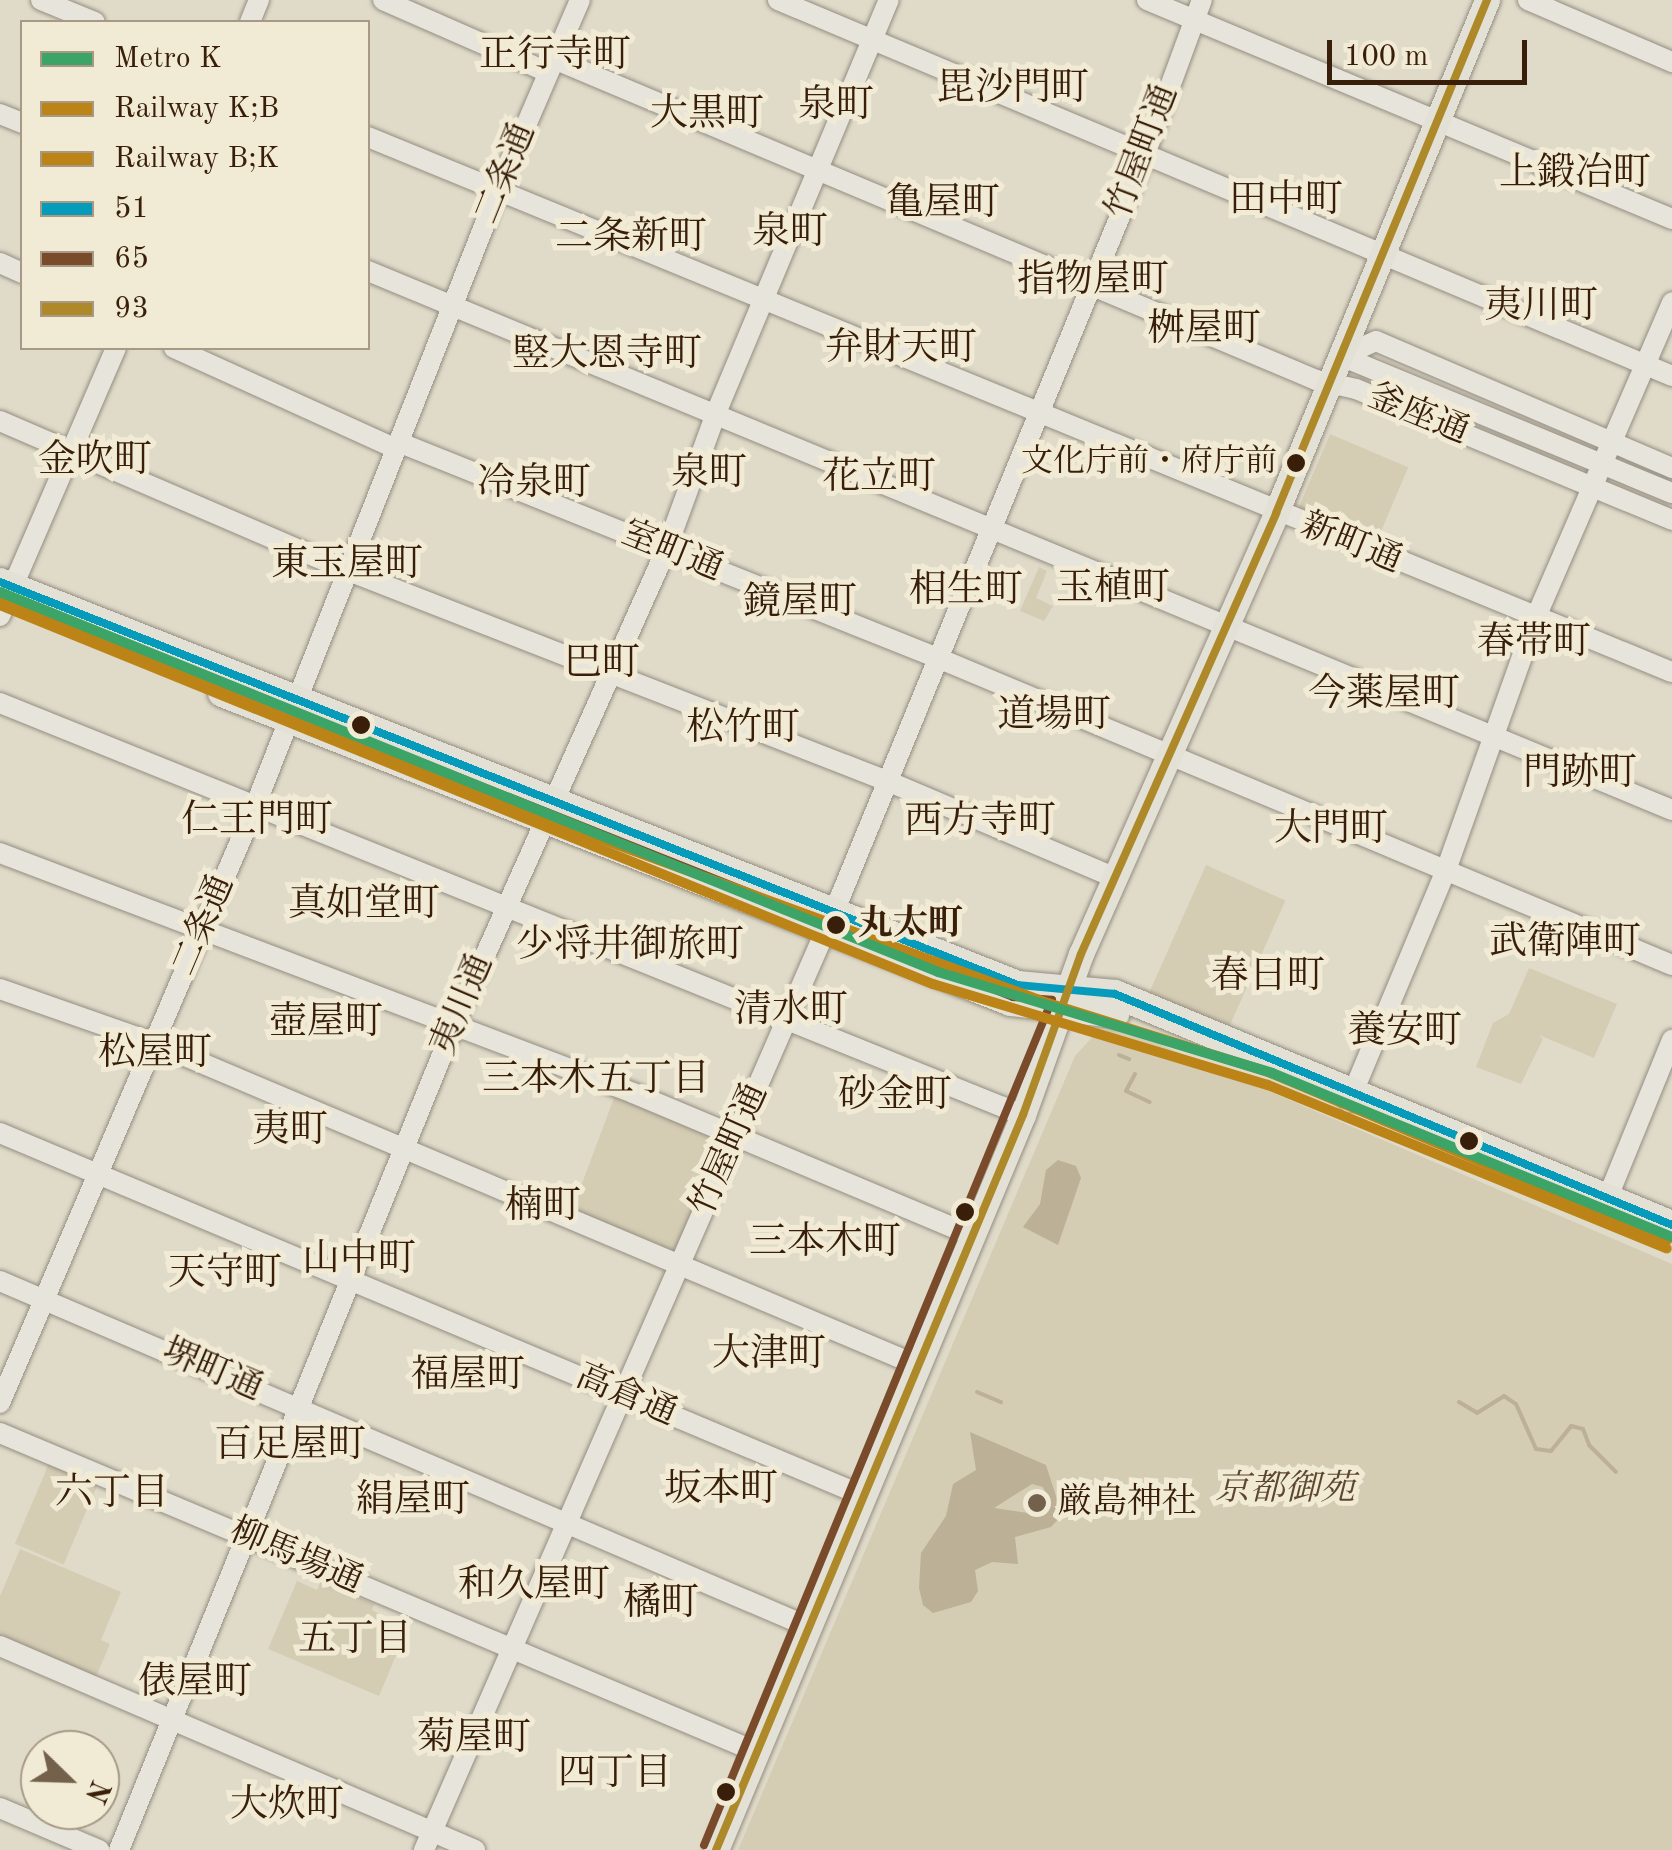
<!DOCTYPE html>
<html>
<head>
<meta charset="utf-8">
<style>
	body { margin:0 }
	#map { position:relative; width:1672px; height:1850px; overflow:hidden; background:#e0dbc9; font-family:"Old Standard TT","Noto Serif JP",serif }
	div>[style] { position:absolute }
	.green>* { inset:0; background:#d4ccb3; transform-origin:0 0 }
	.water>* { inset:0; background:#bcb097 }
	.stream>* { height:4px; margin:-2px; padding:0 2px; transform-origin:2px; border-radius:2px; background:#bcb097 }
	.roads { filter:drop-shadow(0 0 2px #948d81) drop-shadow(0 0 2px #948d81) }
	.minor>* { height:20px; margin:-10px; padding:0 10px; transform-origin:10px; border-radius:10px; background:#e7e4dc }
	.major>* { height:25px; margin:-12.5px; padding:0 12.5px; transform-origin:12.5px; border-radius:12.5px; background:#e3e0d6 }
	.highway>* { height:28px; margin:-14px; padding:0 14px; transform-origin:14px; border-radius:14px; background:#e3e0d6 }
	.bus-1>* { height:8px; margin:-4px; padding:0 4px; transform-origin:4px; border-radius:4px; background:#069bba }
	.bus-2>* { height:8px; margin:-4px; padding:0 4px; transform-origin:4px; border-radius:4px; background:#7a4b2a }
	.bus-3>* { height:8px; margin:-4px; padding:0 4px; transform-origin:4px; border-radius:4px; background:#ae8929 }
	.rail-1>* { height:10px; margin:-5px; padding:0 5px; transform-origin:5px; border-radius:5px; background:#bc8416 }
	.rail-2>* { height:10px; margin:-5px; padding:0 5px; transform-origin:5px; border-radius:5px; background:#bc8416 }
	.metro-1>* { height:10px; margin:-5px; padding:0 5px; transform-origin:5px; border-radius:5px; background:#3ca467 }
	.dots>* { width:28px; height:28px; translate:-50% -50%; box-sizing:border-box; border:5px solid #f1ebd6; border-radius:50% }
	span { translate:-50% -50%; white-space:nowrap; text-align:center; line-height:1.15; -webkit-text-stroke:10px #f1ebd6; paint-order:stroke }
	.bus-label { font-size:32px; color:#391f09 }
	.right { translate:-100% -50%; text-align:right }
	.street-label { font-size:35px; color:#391f09 }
	.stop-label { font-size:35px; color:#391f09; font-weight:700 }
	.left { translate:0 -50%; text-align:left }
	.park-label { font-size:35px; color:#5e472f; font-style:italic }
	.poi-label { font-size:35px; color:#391f09 }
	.neighbourhood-label { font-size:38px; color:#391f09 }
	.legend { position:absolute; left:20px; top:20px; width:350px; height:330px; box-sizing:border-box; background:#f1ebd6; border:2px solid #a79984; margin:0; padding:12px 18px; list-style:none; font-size:30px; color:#391f09 }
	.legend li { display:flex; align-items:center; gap:20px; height:50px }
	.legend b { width:50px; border:2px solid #a79984 }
	.north { position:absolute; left:20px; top:1730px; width:100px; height:100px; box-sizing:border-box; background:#f1ebd6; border:2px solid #a79984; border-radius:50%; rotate:113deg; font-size:28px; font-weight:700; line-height:40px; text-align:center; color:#391f09 }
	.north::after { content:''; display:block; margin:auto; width:35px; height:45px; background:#73614c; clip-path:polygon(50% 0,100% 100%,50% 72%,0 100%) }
	.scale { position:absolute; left:1327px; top:40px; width:200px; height:45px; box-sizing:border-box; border:5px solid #391f09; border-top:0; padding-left:12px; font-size:30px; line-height:35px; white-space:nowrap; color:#391f09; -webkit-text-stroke:8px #f1ebd6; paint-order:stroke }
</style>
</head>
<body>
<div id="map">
	<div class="green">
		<i style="left:1330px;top:434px;width:85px;height:82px;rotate:23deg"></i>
		<i style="clip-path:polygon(1039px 567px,1047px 571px,1036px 598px,1053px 606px,1044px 621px,1020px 611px)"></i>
		<i style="left:1206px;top:865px;width:87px;height:139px;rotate:24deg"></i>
		<i style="clip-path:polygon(1529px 968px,1617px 1004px,1594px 1058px,1539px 1035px,1543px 1039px,1521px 1084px,1476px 1067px,1493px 1023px,1509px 1014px)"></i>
		<i style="clip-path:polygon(1124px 1029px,1672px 1264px,1672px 1850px,738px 1850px,1075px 1056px,1097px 1032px)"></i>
		<i style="clip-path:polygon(623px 1094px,727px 1136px,674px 1257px,572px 1210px,614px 1098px)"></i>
		<i style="left:50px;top:1461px;width:53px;height:90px;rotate:23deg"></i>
		<i style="clip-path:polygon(20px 1549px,121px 1592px,101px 1640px,110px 1644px,95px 1679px,0 1638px,0 1596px)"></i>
		<i style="clip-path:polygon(297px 1581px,317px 1590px,321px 1581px,374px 1604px,372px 1610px,407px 1629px,379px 1696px,268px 1649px)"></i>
	</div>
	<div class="water">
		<i style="clip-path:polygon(1058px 1160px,1076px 1166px,1081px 1178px,1058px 1245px,1023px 1227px,1040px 1204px,1046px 1170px)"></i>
		<i style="clip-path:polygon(evenodd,970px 1432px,1046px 1465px,1062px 1515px,1051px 1527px,1015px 1537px,1018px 1564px,992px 1562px,975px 1570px,978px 1591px,971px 1602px,933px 1613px,923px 1605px,919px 1588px,921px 1553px,946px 1516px,953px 1484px,976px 1470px,970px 1432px,1032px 1484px,1043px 1487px,1048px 1498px,1041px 1515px,994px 1508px,1032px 1484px)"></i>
	</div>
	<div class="stream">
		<i style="left:1119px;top:1055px;width:11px;rotate:22deg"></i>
		<i style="left:1135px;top:1074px;width:19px;rotate:118deg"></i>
		<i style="left:1126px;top:1091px;width:26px;rotate:25deg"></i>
		<i style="left:977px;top:1392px;width:26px;rotate:23deg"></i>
		<i style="left:1459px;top:1402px;width:21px;rotate:31deg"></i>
		<i style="left:1477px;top:1413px;width:32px;rotate:-32deg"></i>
		<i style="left:1504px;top:1396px;width:14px;rotate:34deg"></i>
		<i style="left:1516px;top:1404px;width:49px;rotate:66deg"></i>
		<i style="left:1536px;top:1449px;width:15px;rotate:8deg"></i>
		<i style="left:1551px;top:1451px;width:32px;rotate:-51deg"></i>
		<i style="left:1571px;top:1426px;width:12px;rotate:14deg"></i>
		<i style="left:1583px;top:1429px;width:17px;rotate:69deg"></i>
		<i style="left:1589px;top:1445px;width:38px;rotate:45deg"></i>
	</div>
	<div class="roads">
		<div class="minor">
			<i style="left:41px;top:0;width:58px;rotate:22.2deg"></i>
			<i style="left:383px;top:0;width:179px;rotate:23.7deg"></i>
			<i style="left:778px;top:0;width:970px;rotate:22.81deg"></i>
			<i style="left:1147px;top:0;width:569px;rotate:22.64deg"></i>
			<i style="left:1528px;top:0;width:157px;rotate:23.3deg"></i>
			<i style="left:250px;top:22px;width:24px;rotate:-68deg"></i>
			<i style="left:554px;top:59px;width:827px;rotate:22.84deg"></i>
			<i style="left:1316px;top:380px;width:41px;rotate:12.7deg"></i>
			<i style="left:1356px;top:389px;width:342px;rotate:22.5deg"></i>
			<i style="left:0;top:114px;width:24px;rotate:22deg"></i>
			<i style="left:368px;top:137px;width:1409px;rotate:22.31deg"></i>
			<i style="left:0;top:263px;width:24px;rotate:24deg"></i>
			<i style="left:368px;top:271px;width:1411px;rotate:22.46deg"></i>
			<i style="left:174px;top:348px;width:239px;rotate:24.4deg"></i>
			<i style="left:392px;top:447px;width:11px;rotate:-15deg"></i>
			<i style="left:403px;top:444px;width:584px;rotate:21.82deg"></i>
			<i style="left:945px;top:661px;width:788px;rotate:22.69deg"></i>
			<i style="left:1341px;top:356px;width:38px;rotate:-23deg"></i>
			<i style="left:1376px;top:341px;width:322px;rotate:23.2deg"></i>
			<i style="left:1341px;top:356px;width:358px;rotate:22.5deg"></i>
			<i style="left:0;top:421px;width:382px;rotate:23.3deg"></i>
			<i style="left:351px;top:572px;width:581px;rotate:21.31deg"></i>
			<i style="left:892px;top:783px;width:243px;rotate:23deg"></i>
			<i style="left:0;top:616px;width:292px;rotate:-66.6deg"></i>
			<i style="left:0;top:703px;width:1103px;rotate:21.94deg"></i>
			<i style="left:0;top:853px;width:677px;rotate:20.76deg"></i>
			<i style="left:633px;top:1093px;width:369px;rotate:22.8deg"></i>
			<i style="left:0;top:989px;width:163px;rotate:19.3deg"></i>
			<i style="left:154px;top:1043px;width:830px;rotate:22.89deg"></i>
			<i style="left:1349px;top:1102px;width:248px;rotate:-67.3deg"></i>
			<i style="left:1445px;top:873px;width:272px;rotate:-70.4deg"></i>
			<i style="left:1536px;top:617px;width:343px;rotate:-66.6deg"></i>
			<i style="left:0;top:1133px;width:937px;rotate:22.79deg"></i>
			<i style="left:1603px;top:1209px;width:183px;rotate:-67.8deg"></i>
			<i style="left:0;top:1281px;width:880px;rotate:23.16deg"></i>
			<i style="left:0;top:1403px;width:646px;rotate:-66.85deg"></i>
			<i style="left:254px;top:809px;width:668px;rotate:-68.47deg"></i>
			<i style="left:499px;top:188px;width:205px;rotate:-66.7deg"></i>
			<i style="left:0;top:1433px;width:821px;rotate:22.85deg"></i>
			<i style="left:0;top:1646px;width:517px;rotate:23.24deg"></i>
			<i style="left:0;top:1808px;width:108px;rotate:23deg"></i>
			<i style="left:119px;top:1850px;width:893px;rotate:-67.89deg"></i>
			<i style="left:455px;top:1023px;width:518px;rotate:-65.96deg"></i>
			<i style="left:666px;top:550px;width:146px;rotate:-69.9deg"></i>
			<i style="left:716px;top:413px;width:448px;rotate:-67.3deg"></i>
			<i style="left:424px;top:1850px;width:1042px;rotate:-66.41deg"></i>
			<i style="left:841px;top:895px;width:795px;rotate:-67.66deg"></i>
			<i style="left:1143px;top:160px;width:171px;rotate:-69.8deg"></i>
		</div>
		<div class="major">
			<i style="left:716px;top:1850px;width:797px;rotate:-67.33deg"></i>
			<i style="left:1023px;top:1115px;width:171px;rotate:-70.2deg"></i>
			<i style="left:1081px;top:954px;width:482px;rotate:-66.1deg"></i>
			<i style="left:1276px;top:513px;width:555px;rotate:-67.64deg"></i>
		</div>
		<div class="highway">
			<i style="left:0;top:582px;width:1095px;rotate:21.6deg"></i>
			<i style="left:1018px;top:985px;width:97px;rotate:5.3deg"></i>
			<i style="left:1115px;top:994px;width:603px;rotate:22.52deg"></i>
			<i style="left:222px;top:693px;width:847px;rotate:21.39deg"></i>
			<i style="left:1011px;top:1002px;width:105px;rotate:6.6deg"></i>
		</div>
	</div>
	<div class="bus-1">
		<i style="left:0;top:582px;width:1095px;rotate:21.6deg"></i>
		<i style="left:1018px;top:985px;width:97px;rotate:5.3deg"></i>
		<i style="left:1115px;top:994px;width:603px;rotate:22.52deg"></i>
	</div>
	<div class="bus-2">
		<i style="left:0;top:595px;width:1090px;rotate:21.65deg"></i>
		<i style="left:1013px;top:997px;width:39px;rotate:4deg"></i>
		<i style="left:1052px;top:1000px;width:914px;rotate:112.38deg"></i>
	</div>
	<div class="bus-3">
		<i style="left:716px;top:1850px;width:797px;rotate:-67.33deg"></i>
		<i style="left:1023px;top:1115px;width:171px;rotate:-70.2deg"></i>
		<i style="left:1081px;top:954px;width:482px;rotate:-66.1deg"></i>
		<i style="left:1276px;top:513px;width:555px;rotate:-67.64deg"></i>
	</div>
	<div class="rail-1">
		<i style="left:0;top:605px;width:1007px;rotate:22.11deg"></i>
		<i style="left:933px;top:984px;width:350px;rotate:16.8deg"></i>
		<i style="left:1268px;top:1085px;width:431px;rotate:22.3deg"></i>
	</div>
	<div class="rail-2">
		<i style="left:0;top:597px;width:293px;rotate:23.1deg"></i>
		<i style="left:270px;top:712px;width:294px;rotate:21.1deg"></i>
		<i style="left:544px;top:818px;width:537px;rotate:20.16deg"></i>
		<i style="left:1048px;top:1003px;width:234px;rotate:17.4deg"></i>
		<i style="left:1271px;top:1073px;width:430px;rotate:22.9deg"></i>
	</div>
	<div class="metro-1">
		<i style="left:0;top:592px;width:1012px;rotate:22.05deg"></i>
		<i style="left:938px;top:972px;width:349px;rotate:16.8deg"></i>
		<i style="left:1272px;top:1073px;width:432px;rotate:22.3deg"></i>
	</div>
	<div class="dots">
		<i style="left:1296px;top:463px;background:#391f09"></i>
		<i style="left:361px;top:725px;background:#391f09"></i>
		<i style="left:836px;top:925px;background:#391f09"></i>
		<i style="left:1469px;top:1141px;background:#391f09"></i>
		<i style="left:965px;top:1212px;background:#391f09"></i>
		<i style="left:1037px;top:1503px;background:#73614c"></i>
		<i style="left:726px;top:1792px;background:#391f09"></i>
	</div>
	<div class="bus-label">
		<span class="right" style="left:1277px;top:463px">文化庁前・府庁前</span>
	</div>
	<div class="street-label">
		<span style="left:1143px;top:152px;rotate:-69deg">竹屋町通</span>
		<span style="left:506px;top:174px;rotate:-68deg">二条通</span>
		<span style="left:1418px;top:415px;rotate:22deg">釜座通</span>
		<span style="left:1351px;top:544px;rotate:22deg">新町通</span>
		<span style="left:672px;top:552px;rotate:22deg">室町通</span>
		<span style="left:204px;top:926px;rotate:-67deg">二条通</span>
		<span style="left:463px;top:1005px;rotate:-67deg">夷川通</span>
		<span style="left:730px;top:1150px;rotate:-66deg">竹屋町通</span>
		<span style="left:212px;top:1371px;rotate:23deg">堺町通</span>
		<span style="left:626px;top:1396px;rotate:23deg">高倉通</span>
		<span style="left:296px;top:1557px;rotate:23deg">柳馬場通</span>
	</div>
	<div class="stop-label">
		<span class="left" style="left:858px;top:925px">丸太町</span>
	</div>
	<div class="park-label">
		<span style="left:1285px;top:1490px">京都御苑</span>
	</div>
	<div class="poi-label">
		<span class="left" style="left:1057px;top:1503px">厳島神社</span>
	</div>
	<div class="neighbourhood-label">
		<span style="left:555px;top:57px">正行寺町</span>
		<span style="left:1013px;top:90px">毘沙門町</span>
		<span style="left:836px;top:107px">泉町</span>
		<span style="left:707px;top:116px">大黒町</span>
		<span style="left:1575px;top:175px">上鍛冶町</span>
		<span style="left:1286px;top:202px">田中町</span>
		<span style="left:943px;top:205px">亀屋町</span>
		<span style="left:790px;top:234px">泉町</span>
		<span style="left:631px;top:239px">二条新町</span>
		<span style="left:1093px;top:282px">指物屋町</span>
		<span style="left:1541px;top:308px">夷川町</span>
		<span style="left:1204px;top:331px">桝屋町</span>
		<span style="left:901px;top:350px">弁財天町</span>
		<span style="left:607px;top:356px">竪大恩寺町</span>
		<span style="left:95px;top:462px">金吹町</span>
		<span style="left:709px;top:475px">泉町</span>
		<span style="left:879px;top:479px">花立町</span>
		<span style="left:534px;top:485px">冷泉町</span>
		<span style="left:347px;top:566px">東玉屋町</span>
		<span style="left:1113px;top:590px">玉植町</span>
		<span style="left:966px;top:592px">相生町</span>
		<span style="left:800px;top:604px">鏡屋町</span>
		<span style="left:1534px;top:644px">春帯町</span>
		<span style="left:602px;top:665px">巴町</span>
		<span style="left:1384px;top:696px">今薬屋町</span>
		<span style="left:1054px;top:717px">道場町</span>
		<span style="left:743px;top:730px">松竹町</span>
		<span style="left:1580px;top:775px">門跡町</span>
		<span style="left:257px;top:822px">仁王門町</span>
		<span style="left:980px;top:823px">西方寺町</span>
		<span style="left:1331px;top:831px">大門町</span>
		<span style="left:364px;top:906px">真如堂町</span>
		<span style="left:1565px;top:944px">武衛陣町</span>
		<span style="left:630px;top:947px">少将井御旅町</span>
		<span style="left:1268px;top:978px">春日町</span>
		<span style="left:791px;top:1012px">清水町</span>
		<span style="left:326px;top:1024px">壺屋町</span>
		<span style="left:1405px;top:1033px">養安町</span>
		<span style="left:155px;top:1055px">松屋町</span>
		<span style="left:596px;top:1081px">三本木五丁目</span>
		<span style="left:895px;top:1097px">砂金町</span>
		<span style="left:290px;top:1132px">夷町</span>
		<span style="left:543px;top:1208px">楠町</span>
		<span style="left:825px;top:1244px">三本木町</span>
		<span style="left:359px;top:1261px">山中町</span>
		<span style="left:225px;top:1275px">天守町</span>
		<span style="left:769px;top:1356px">大津町</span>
		<span style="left:468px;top:1377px">福屋町</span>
		<span style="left:290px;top:1447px">百足屋町</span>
		<span style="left:721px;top:1491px">坂本町</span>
		<span style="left:112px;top:1495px">六丁目</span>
		<span style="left:413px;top:1502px">絹屋町</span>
		<span style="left:534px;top:1587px">和久屋町</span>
		<span style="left:661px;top:1605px">橘町</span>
		<span style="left:355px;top:1641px">五丁目</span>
		<span style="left:195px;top:1684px">俵屋町</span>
		<span style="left:474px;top:1740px">菊屋町</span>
		<span style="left:615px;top:1775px">四丁目</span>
		<span style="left:287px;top:1807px">大炊町</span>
	</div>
	<ul class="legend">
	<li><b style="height:12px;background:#3ca467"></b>Metro K</li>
	<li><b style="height:12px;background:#bc8416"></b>Railway K;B</li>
	<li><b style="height:12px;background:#bc8416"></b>Railway B;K</li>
	<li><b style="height:12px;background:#069bba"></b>51</li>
	<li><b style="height:12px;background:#7a4b2a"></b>65</li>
	<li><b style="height:12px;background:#ae8929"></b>93</li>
	</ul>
	<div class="north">N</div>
	<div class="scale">100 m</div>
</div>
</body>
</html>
